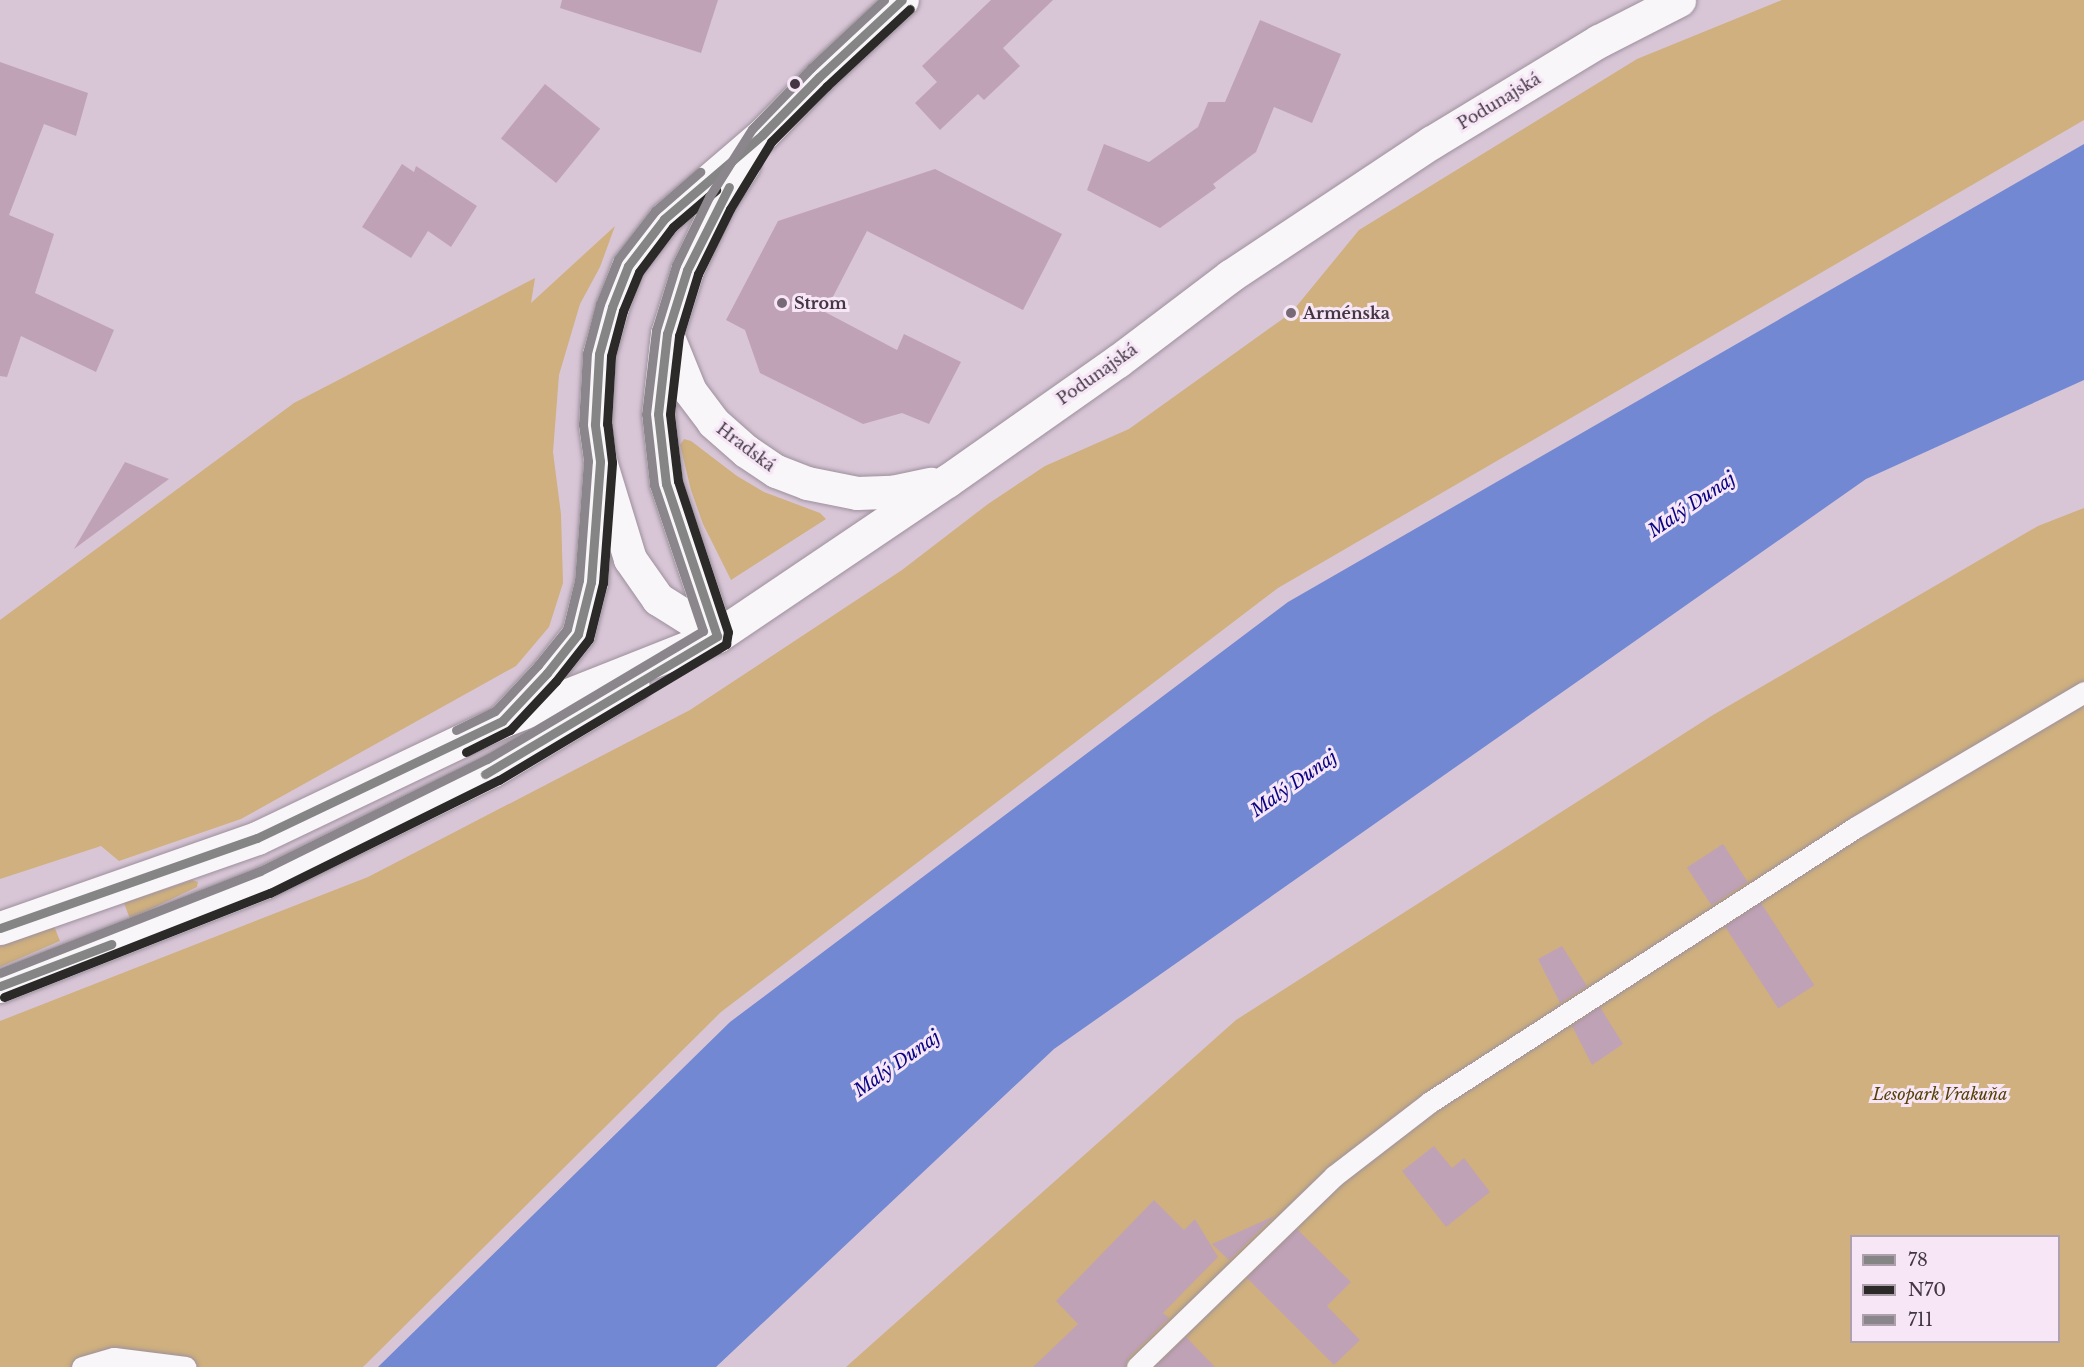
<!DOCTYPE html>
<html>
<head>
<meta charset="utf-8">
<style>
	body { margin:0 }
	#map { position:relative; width:2084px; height:1367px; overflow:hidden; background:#d8c6d7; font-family:"Libre Baskerville",serif }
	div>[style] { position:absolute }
	.green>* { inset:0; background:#cfb07e }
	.water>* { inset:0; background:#7388d2 }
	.building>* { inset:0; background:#c0a2b7; transform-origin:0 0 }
	.roads { filter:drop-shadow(0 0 2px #9d909c) drop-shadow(0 0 2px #9d909c) }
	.service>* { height:21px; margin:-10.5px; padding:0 10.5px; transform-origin:10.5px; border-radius:10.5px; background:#f9f6f9 }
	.minor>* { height:33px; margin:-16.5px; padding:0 16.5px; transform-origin:16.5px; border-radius:16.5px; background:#f9f6f9 }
	.bus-1>* { height:9px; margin:-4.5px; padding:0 4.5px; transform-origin:4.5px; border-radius:4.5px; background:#868586 }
	.bus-2>* { height:9px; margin:-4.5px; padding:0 4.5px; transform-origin:4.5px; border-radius:4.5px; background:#2b2a29 }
	.bus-3>* { height:9px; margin:-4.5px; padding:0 4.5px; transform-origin:4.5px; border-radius:4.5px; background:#8b868b }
	.dots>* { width:16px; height:16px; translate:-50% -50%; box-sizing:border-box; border:3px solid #f6e6f6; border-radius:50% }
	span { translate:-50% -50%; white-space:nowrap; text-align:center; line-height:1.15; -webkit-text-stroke:6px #f6e6f6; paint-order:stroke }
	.street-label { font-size:16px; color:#443743 }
	.poi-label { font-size:16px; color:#443743; font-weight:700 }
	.left { translate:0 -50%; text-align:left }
	.park-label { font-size:16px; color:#564006; font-style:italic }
	.water-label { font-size:18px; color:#080284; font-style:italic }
	.legend { position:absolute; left:1850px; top:1235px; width:210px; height:108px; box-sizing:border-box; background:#f6e6f6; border:2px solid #afa0ae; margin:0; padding:8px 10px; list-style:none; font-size:18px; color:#443743 }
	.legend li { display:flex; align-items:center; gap:12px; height:30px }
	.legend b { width:30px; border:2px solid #afa0ae }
</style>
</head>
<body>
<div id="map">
	<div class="green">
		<i style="clip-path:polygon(1782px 0,2084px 0,2084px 120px,1278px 588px,721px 1012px,363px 1367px,0 1367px,0 1021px,368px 877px,690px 710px,902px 570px,988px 504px,1045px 466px,1129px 429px,1291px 313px,1359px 230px,1637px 59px)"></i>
		<i style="clip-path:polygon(615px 226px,600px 267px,580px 304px,559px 375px,553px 452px,561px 514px,563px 583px,549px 627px,516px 666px,241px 819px,119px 861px,101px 846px,0 879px,0 620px,294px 403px,535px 278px,531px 303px)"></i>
		<i style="clip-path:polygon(684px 439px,691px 441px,737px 476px,764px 492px,820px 513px,826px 519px,731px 580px,703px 524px,691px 490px,680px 445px)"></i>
		<i style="clip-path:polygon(evenodd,2084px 508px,2084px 1367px,846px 1367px,1236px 1020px,1713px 715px,2038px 526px,2084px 508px,1852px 1236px,2058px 1236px,2058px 1342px,1852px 1342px,1852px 1236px)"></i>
		<i style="clip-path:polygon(192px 880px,198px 882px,197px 887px,130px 919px,124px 903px)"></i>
		<i style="clip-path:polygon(54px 926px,60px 941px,0 967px,0 946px)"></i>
	</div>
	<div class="water">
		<i style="clip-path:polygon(2084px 144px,2084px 380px,1866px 479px,1054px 1049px,716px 1367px,378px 1367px,730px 1022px,1288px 602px)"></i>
	</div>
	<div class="building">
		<i style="clip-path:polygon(562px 0,718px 0,701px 53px,560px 8px)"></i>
		<i style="clip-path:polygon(991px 0,1053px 0,1003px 48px,1020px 66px,984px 100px,978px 94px,940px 130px,915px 103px,937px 82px,922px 66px)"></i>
		<i style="clip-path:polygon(1260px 20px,1341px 54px,1312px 123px,1274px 107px,1256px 152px,1213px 184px,1216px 188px,1160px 228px,1087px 190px,1104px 144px,1149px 162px,1198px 127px,1208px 102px,1225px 102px)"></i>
		<i style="clip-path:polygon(0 62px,88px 93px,76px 136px,44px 124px,9px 215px,54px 234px,35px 293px,114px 330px,96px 372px,21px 336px,7px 377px,0 376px)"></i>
		<i style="left:545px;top:84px;width:71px;height:70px;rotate:39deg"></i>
		<i style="clip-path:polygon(402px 164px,414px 172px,416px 166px,477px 206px,451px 247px,428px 231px,411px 258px,362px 227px)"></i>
		<i style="clip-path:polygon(935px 169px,1062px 234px,1023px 310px,867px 231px,825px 312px,897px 350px,904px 334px,961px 362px,929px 424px,902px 413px,863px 424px,760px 373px,745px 330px,726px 320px,778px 221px)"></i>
		<i style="clip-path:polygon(125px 462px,169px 479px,74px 549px)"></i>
		<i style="left:1723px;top:844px;width:45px;height:43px;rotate:57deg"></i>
		<i style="left:1761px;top:903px;width:98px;height:43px;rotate:57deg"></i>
		<i style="clip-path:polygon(1562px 946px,1587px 986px,1560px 1003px,1538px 959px)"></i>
		<i style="clip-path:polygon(1600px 1007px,1623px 1044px,1592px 1065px,1572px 1026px)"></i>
		<i style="clip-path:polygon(1434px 1146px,1452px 1168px,1464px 1158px,1490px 1192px,1446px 1227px,1402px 1171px)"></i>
		<i style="clip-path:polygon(1154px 1200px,1184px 1230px,1195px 1219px,1218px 1257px,1163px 1313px,1169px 1318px,1128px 1358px,1125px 1367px,1033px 1367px,1078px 1324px,1056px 1301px)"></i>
		<i style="clip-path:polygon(1274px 1216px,1229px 1260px,1212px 1244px)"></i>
		<i style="clip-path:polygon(1297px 1229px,1351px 1282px,1327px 1306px,1360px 1340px,1334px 1365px,1247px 1278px)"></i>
		<i style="clip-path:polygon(1186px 1337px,1215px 1367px,1155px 1367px)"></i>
	</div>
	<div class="roads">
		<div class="service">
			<i style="left:82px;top:1367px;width:33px;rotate:-16deg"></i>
			<i style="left:114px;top:1358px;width:72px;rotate:7.2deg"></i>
			<i style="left:1137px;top:1367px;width:274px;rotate:-44.1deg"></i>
			<i style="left:1334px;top:1176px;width:121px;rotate:-37.6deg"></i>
			<i style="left:1430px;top:1102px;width:507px;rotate:-32.84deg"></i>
			<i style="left:1856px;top:827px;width:265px;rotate:-30.6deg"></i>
		</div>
		<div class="minor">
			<i style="left:668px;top:337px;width:58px;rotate:67.8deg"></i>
			<i style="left:690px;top:391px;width:39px;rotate:53deg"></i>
			<i style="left:713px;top:422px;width:44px;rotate:41.3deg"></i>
			<i style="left:746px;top:451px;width:36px;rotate:34deg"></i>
			<i style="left:776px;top:471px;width:33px;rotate:21deg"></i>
			<i style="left:807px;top:483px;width:51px;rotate:11.3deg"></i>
			<i style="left:857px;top:493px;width:35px;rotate:-2deg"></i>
			<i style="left:892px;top:492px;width:40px;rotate:-12deg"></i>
			<i style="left:717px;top:636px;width:70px;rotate:-147.9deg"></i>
			<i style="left:658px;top:599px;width:49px;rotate:-125deg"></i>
			<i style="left:630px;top:559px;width:102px;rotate:-107deg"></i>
			<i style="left:600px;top:461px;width:37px;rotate:-98deg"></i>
			<i style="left:595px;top:424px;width:70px;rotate:-86.7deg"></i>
			<i style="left:599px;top:354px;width:49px;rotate:-74.5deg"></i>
			<i style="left:612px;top:307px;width:44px;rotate:-68.7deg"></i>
			<i style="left:628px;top:266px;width:59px;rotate:-52.5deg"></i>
			<i style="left:664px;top:219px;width:129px;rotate:-40.6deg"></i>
			<i style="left:762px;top:135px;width:81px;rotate:-45.5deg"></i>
			<i style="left:819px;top:77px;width:113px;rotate:-42.9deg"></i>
			<i style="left:717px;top:636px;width:160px;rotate:-108.5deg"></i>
			<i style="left:666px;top:484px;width:70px;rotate:-96.5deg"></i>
			<i style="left:658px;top:414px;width:81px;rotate:-83.6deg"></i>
			<i style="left:667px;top:334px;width:67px;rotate:-72.6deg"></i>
			<i style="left:687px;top:270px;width:74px;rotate:-64.5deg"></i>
			<i style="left:719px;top:203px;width:46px;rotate:-57.3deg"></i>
			<i style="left:502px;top:721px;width:231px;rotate:-21.6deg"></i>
			<i style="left:717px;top:636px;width:277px;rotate:-34deg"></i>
			<i style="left:947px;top:481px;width:209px;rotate:-35.1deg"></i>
			<i style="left:1118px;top:361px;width:141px;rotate:-37.2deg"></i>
			<i style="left:1230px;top:276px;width:242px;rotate:-33.6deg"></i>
			<i style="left:1432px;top:142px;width:195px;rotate:-31.2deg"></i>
			<i style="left:1599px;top:41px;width:90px;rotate:-27.1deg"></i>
			<i style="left:0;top:928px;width:272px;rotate:-19.3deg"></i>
			<i style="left:257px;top:838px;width:272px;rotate:-25.5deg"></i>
			<i style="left:502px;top:721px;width:66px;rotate:-46.8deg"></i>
			<i style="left:547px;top:673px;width:50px;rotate:-51.5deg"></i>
			<i style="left:578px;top:634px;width:54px;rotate:-76deg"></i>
			<i style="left:591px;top:582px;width:121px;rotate:-85.7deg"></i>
			<i style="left:0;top:986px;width:285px;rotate:-21.4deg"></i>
			<i style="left:265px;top:882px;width:254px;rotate:-26.2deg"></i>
			<i style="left:493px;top:770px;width:163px;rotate:-31deg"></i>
		</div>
	</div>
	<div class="bus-1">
		<i style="left:717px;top:636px;width:160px;rotate:-108.5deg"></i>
		<i style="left:666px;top:484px;width:70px;rotate:-96.5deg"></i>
		<i style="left:658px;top:414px;width:81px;rotate:-83.6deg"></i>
		<i style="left:667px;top:334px;width:67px;rotate:-72.6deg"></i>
		<i style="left:687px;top:270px;width:93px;rotate:-63.2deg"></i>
		<i style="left:485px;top:774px;width:270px;rotate:-30.7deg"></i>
		<i style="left:0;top:928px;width:272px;rotate:-19.3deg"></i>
		<i style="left:257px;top:838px;width:272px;rotate:-25.5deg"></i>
		<i style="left:502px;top:721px;width:66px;rotate:-46.8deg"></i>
		<i style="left:547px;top:673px;width:50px;rotate:-51.5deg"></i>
		<i style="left:578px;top:634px;width:54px;rotate:-76deg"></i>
		<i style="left:591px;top:582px;width:121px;rotate:-85.7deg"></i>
		<i style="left:600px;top:461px;width:37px;rotate:-98deg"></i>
		<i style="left:595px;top:424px;width:70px;rotate:-86.7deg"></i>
		<i style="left:599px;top:354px;width:49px;rotate:-74.5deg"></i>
		<i style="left:612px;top:307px;width:44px;rotate:-68.7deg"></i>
		<i style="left:628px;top:266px;width:59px;rotate:-52.5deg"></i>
		<i style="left:664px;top:219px;width:129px;rotate:-40.6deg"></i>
		<i style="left:762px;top:135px;width:81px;rotate:-45.5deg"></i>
		<i style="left:819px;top:77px;width:113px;rotate:-42.9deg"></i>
		<i style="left:0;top:986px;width:119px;rotate:-20.7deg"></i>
	</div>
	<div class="bus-2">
		<i style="left:466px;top:752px;width:49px;rotate:-26.6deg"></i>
		<i style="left:510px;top:730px;width:67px;rotate:-46.8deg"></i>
		<i style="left:556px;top:681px;width:53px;rotate:-51.8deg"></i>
		<i style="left:589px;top:639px;width:58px;rotate:-76deg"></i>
		<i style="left:603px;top:583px;width:121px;rotate:-85.7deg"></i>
		<i style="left:612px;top:462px;width:38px;rotate:-97deg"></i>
		<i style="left:607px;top:424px;width:68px;rotate:-86.6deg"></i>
		<i style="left:611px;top:356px;width:47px;rotate:-75.1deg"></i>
		<i style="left:623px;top:311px;width:42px;rotate:-67.7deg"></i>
		<i style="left:639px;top:272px;width:56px;rotate:-52.9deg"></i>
		<i style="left:673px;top:227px;width:57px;rotate:-40.7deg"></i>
		<i style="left:4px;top:997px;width:286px;rotate:-21.4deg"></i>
		<i style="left:270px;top:893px;width:255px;rotate:-26.3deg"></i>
		<i style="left:499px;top:780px;width:265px;rotate:-30.9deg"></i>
		<i style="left:726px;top:644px;width:12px;rotate:-81deg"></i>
		<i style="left:728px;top:632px;width:159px;rotate:-108.3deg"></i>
		<i style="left:678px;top:481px;width:67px;rotate:-96.8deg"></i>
		<i style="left:670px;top:414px;width:79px;rotate:-83.4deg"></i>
		<i style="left:679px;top:336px;width:65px;rotate:-73deg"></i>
		<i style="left:698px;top:274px;width:72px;rotate:-63.8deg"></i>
		<i style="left:730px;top:209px;width:79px;rotate:-58.5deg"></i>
		<i style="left:771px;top:142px;width:79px;rotate:-45deg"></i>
		<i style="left:827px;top:86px;width:113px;rotate:-42.9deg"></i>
	</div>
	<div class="bus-3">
		<i style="left:456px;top:730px;width:43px;rotate:-26deg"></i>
		<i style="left:495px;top:711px;width:63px;rotate:-46.9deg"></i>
		<i style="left:538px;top:665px;width:46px;rotate:-51.1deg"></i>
		<i style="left:567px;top:629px;width:50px;rotate:-76.2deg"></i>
		<i style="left:579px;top:580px;width:119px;rotate:-85.7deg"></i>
		<i style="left:588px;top:461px;width:37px;rotate:-98deg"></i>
		<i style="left:583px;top:424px;width:71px;rotate:-86.8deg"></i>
		<i style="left:587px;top:353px;width:51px;rotate:-75.1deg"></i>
		<i style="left:600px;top:304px;width:48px;rotate:-68.2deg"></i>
		<i style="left:618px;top:259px;width:61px;rotate:-52.4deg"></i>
		<i style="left:655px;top:211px;width:60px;rotate:-40.9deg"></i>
		<i style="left:0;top:973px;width:279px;rotate:-21.4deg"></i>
		<i style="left:260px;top:871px;width:253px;rotate:-26.3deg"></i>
		<i style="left:487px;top:759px;width:251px;rotate:-30.7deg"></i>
		<i style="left:703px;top:631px;width:154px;rotate:-108.6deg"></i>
		<i style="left:654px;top:485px;width:71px;rotate:-96.4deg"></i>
		<i style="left:646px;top:414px;width:85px;rotate:-83.2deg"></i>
		<i style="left:656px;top:330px;width:68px;rotate:-72.9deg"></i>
		<i style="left:676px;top:265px;width:76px;rotate:-64.1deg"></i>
		<i style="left:709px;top:197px;width:80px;rotate:-57.7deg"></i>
		<i style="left:752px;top:129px;width:85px;rotate:-46deg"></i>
		<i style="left:811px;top:68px;width:100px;rotate:-43deg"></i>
	</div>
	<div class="dots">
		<i style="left:795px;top:84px;background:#443743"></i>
		<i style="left:782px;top:303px;background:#786977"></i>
		<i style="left:1291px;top:313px;background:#786977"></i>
	</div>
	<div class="street-label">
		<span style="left:1499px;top:101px;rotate:-31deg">Podunajská</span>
		<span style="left:1097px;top:374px;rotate:-35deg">Podunajská</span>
		<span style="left:746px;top:447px;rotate:37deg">Hradská</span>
	</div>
	<div class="poi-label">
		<span class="left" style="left:794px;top:303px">Strom</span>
		<span class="left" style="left:1303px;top:313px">Arménska</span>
	</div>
	<div class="park-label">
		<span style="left:1940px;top:1094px">Lesopark Vrakuňa</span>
	</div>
	<div class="water-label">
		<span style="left:1692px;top:505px;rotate:-34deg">Malý Dunaj</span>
		<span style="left:1294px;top:784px;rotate:-35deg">Malý Dunaj</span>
		<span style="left:897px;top:1064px;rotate:-35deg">Malý Dunaj</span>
	</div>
	<ul class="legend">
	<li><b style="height:8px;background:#868586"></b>78</li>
	<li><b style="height:8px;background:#2b2a29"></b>N70</li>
	<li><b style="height:8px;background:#8b868b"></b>711</li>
	</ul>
</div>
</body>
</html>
